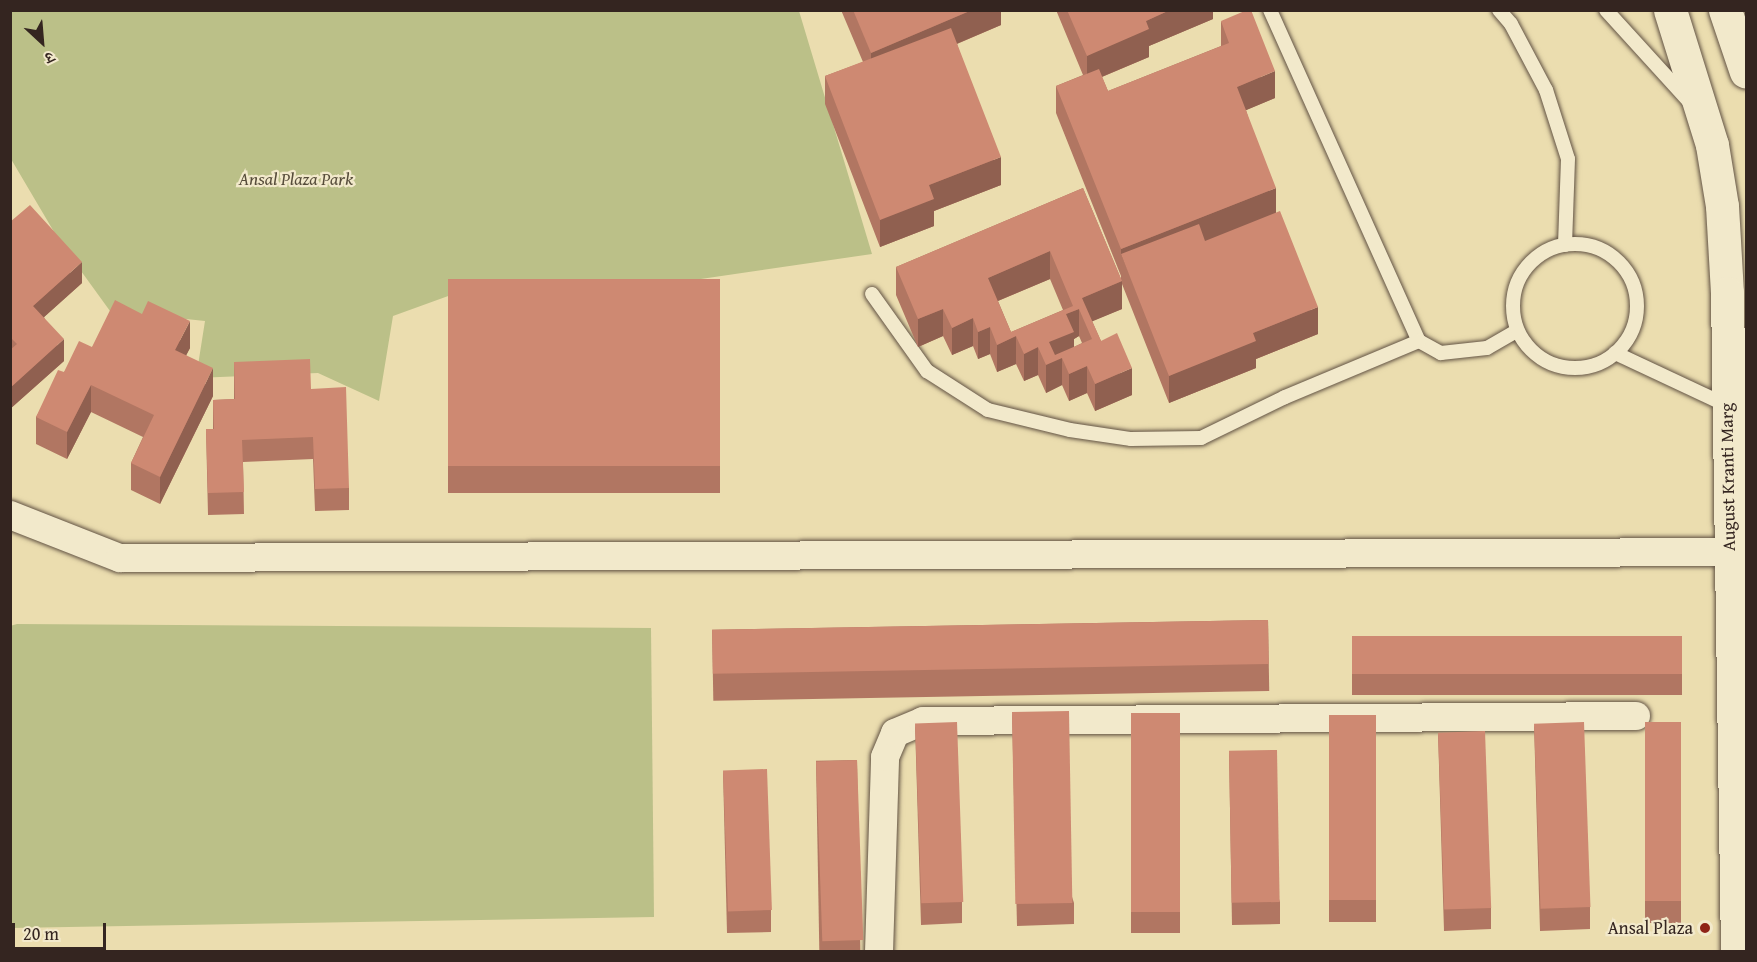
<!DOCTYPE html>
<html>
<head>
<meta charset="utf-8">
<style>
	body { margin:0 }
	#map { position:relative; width:1757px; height:962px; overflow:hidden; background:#ebddaf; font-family:"Gentium Book Plus","Noto Serif Devanagari",serif }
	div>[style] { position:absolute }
	.green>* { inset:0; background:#bbc088 }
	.roads { filter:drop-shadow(0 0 2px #625344) drop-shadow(0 0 2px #625344) }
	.service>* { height:14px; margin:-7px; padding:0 7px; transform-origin:7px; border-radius:7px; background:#f2e9cb }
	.service>.ring { margin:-7px; padding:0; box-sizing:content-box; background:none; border:14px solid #f2e9cb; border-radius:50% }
	.minor>* { height:28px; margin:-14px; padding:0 14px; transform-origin:14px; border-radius:14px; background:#f2e9cb }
	.secondary>* { height:33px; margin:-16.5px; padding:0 16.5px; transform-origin:16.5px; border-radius:16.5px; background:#f2e9cb }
	.wall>* { inset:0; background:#b17662; transform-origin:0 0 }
	.shaded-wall>* { inset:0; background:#906050 }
	.building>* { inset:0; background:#ce8972; transform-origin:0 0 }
	.dots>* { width:16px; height:16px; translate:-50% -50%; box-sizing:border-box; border:3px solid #f2e9cb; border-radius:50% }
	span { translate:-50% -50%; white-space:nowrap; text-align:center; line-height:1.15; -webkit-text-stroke:4.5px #f2e9cb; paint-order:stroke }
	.park-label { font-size:18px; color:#564c3a; font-style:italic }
	.street-label { font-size:18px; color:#342520 }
	.poi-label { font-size:18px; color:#342520 }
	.right { translate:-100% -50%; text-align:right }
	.frame { position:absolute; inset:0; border:12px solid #342520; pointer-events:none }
	.north { position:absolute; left:12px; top:12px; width:60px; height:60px; -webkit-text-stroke:4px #f2e9cb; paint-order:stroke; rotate:154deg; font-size:16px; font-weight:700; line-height:24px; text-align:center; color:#342520 }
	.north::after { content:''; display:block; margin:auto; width:21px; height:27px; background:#342520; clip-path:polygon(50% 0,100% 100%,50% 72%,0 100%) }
	.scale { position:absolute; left:12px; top:923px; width:94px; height:27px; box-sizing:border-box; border:3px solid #342520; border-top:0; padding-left:8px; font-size:18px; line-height:21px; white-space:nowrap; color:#342520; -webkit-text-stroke:4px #f2e9cb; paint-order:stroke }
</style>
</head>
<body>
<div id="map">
	<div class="green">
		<i style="clip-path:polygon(11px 11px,799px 11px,872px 254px,612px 292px,462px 291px,393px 316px,379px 401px,318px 373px,196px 378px,205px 321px,110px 311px,60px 242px,11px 159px)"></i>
		<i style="clip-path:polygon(17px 624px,651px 628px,654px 917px,11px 928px,10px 626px)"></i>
	</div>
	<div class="roads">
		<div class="service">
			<i style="left:1270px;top:10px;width:363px;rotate:65.8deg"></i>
			<i style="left:1419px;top:341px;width:25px;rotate:29deg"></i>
			<i style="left:1441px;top:353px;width:46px;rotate:-6.2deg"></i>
			<i style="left:1487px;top:348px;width:34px;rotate:-30deg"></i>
			<i style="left:1499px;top:10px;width:18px;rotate:49deg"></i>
			<i style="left:1511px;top:24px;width:75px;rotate:62.1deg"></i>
			<i style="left:1546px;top:90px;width:72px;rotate:72.3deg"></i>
			<i style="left:1568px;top:159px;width:86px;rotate:92deg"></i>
			<i style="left:1606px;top:10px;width:122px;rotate:47.7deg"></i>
			<i class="ring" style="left:1513px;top:244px;width:110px;height:110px"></i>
			<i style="left:872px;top:294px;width:95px;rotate:54.5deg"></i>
			<i style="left:927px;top:371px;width:72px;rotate:32.6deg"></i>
			<i style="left:988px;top:410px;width:84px;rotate:13.7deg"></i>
			<i style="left:1070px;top:430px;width:62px;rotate:8.4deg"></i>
			<i style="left:1131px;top:439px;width:70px;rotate:-0.8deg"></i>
			<i style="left:1201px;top:438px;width:93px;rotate:-26deg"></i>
			<i style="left:1285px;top:397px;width:145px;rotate:-22.7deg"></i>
			<i style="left:1615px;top:353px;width:125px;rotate:25.1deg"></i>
		</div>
		<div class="minor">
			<i style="left:10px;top:515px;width:118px;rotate:21.4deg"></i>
			<i style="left:120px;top:558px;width:1609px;rotate:-0.21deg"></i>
			<i style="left:879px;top:952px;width:195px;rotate:-88.2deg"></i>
			<i style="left:885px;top:757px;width:26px;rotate:-67deg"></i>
			<i style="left:895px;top:733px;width:30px;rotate:-23deg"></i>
			<i style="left:923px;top:721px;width:713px;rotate:-0.4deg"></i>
		</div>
		<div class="secondary">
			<i style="left:1670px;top:10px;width:141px;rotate:72.7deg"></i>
			<i style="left:1712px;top:145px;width:62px;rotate:80.7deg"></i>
			<i style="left:1722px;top:206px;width:87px;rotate:86.7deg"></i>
			<i style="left:1727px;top:293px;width:659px;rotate:89.13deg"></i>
			<i style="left:1725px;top:10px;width:65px;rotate:71.3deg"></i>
		</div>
	</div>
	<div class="wall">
		<i style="clip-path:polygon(841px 10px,1001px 10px,1001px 25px,957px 44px,1001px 185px,934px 211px,934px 226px,880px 247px,825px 104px,825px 76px,863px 62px)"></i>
		<i style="clip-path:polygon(evenodd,1056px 10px,1213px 10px,1213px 19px,1149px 46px,1149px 57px,1102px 77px,1108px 91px,1221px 46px,1221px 21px,1275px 98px,1246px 110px,1276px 213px,1318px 334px,1256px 359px,1256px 368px,1169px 403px,1122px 284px,1122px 309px,1092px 321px,1101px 341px,1132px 395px,1095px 411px,1087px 393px,1069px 401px,1062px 385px,1046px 393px,1038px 375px,1024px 381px,1016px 364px,997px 372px,990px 354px,978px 359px,973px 346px,952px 355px,943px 336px,918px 347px,896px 295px,896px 267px,1083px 188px,1121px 279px,1121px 276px,1056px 113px,1056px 86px,1083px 75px,1056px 10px,1050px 279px,1063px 310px,1011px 332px,998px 301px,1050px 279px,1056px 10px,1079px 336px,1082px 343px,1074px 347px,1074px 339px,1079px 336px)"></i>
		<i style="clip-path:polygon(10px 222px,82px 283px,44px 317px,64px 361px,10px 409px)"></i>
		<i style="left:720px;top:279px;width:214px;height:272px;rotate:90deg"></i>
		<i style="clip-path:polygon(142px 314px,190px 348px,186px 355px,213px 396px,160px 504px,131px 490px,131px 463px,143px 437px,91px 412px,67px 459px,36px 444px,36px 417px,64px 372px,92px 347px)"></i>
		<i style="clip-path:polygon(234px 362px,311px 389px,349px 488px,349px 510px,315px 511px,313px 459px,243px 462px,244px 514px,208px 515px,206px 429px,213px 429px,213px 400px,234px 399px)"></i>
		<i style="left:1268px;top:620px;width:71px;height:556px;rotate:89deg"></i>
		<i style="left:1682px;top:636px;width:59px;height:330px;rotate:90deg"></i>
		<i style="clip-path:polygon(1012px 713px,1074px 903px,1074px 924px,1017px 926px)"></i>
		<i style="left:1180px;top:713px;width:220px;height:49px;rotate:90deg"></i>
		<i style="left:1329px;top:715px;width:47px;height:207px"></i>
		<i style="left:1645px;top:722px;width:36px;height:201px"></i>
		<i style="clip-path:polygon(915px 724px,962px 902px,962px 923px,921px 925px)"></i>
		<i style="clip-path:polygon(1534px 724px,1590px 907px,1590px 929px,1540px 931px)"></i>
		<i style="clip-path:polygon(1438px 733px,1491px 908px,1491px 929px,1444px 931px)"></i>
		<i style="clip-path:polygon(1229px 752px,1280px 902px,1280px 924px,1232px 925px)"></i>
		<i style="left:857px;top:760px;width:191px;height:41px;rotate:89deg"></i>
		<i style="clip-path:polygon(723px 771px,771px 910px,771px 932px,727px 933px)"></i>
	</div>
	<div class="shaded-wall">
		<i style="clip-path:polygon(972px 10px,1001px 10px,1001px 25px,871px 80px,871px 53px)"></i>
		<i style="clip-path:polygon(1170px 10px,1213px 10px,1213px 19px,1149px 46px,1149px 57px,1087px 83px,1087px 56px,1146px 21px)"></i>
		<i style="clip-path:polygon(1275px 71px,1275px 98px,1237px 114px,1237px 87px)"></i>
		<i style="clip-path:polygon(1001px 157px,1001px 185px,934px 211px,934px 226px,880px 247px,880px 220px,929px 185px)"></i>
		<i style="clip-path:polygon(1276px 188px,1276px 215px,1129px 273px,1121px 254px,1121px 277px,1121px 249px)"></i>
		<i style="clip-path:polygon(1050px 251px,1050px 279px,988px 305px,988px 278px)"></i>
		<i style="clip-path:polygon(82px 262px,82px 283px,33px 327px,33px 306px)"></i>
		<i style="clip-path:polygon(1122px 281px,1122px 309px,1086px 324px,1082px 298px)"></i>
		<i style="clip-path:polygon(1318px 307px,1318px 334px,1256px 359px,1256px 368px,1169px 403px,1169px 376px,1253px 333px)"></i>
		<i style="clip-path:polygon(943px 309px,943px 336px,918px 347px,918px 319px)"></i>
		<i style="clip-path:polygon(1079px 309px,1079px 336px,1074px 339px,1074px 359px,1062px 358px,1062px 385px,1046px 393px,1046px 365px,1049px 342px,1066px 314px)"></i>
		<i style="clip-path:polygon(973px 318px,973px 346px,952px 355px,952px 328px)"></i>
		<i style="clip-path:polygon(190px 321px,190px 348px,175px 377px,175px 350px)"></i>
		<i style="clip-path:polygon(990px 327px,990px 354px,978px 359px,978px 332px)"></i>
		<i style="clip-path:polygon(1016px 336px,1016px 364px,997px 372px,997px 345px)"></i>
		<i style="clip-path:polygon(64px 339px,64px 361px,10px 409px,10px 388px)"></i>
		<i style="clip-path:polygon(1038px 347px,1038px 375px,1024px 381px,1024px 354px)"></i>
		<i style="clip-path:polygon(1087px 366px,1087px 393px,1069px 401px,1069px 374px)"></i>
		<i style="clip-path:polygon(213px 368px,213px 396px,160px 504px,160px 477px)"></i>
		<i style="clip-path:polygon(1132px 368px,1132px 395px,1095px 411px,1095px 384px)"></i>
		<i style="clip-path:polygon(91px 385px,91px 412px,67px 459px,67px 432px)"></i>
	</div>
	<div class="building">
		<i style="clip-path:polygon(853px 10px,972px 10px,871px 53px)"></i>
		<i style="clip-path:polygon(1067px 10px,1170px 10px,1146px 21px,1149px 29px,1087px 56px)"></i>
		<i style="clip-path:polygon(1247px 10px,1251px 10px,1275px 71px,1237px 87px,1276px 188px,1121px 249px,1056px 86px,1099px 69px,1108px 91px,1229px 43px,1221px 21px)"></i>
		<i style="clip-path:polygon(951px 28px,1001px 157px,929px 185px,934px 199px,880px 220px,825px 76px)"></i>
		<i style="clip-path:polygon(evenodd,1083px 188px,1122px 281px,1082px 298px,1101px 341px,1117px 333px,1132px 368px,1095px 384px,1087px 366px,1069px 374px,1062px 358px,1046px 365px,1038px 347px,1024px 354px,1016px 336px,997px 345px,990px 327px,978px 332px,973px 318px,952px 328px,943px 309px,918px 319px,896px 267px,1083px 188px,1050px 251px,1073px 306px,1011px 332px,988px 278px,1050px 251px,1083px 188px,1079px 309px,1092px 339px,1055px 355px,1049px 342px,1074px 332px,1066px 314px,1079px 309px)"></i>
		<i style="clip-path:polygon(30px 205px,82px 262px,33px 306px,64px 339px,10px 388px,10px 350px,17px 344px,10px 337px,10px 222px)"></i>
		<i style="clip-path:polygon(1280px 211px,1318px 307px,1253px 333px,1256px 341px,1169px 376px,1121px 254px,1199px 224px,1205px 241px)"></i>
		<i style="left:720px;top:279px;width:187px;height:272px;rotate:90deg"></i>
		<i style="clip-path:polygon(115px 300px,142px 314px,148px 301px,190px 321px,175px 350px,213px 368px,160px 477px,131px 463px,154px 415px,91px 385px,67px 432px,36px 417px,58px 370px,64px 372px,79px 341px,92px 347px)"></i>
		<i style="clip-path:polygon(310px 359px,311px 389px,346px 387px,349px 488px,315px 489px,313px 437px,242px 440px,244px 492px,208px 493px,206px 429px,214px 429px,213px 400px,235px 399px,234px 362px)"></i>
		<i style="left:1268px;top:620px;width:44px;height:556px;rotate:89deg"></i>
		<i style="left:1682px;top:636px;width:38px;height:330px;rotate:90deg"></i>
		<i style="left:1069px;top:711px;width:192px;height:57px;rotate:89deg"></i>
		<i style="left:1180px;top:713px;width:199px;height:49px;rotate:90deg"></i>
		<i style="left:1329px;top:715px;width:47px;height:185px"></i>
		<i style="left:957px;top:722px;width:180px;height:42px;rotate:88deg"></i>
		<i style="left:1584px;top:722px;width:185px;height:50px;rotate:88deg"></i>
		<i style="left:1645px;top:722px;width:36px;height:179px"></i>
		<i style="left:1485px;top:731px;width:177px;height:47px;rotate:88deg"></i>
		<i style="left:1277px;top:750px;width:152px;height:48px;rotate:89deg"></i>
		<i style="left:857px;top:760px;width:180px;height:41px;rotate:88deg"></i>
		<i style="left:767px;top:769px;width:141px;height:44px;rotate:88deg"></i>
	</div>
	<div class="dots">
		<i style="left:1705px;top:928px;background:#8f2418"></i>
	</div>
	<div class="park-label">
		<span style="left:296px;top:179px">Ansal Plaza Park</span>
	</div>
	<div class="street-label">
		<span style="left:1728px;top:477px;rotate:-91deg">August Kranti Marg</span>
	</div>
	<div class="poi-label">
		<span class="right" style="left:1693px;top:928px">Ansal Plaza</span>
	</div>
	<div class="frame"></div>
	<div class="north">उ</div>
	<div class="scale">20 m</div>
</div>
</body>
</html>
